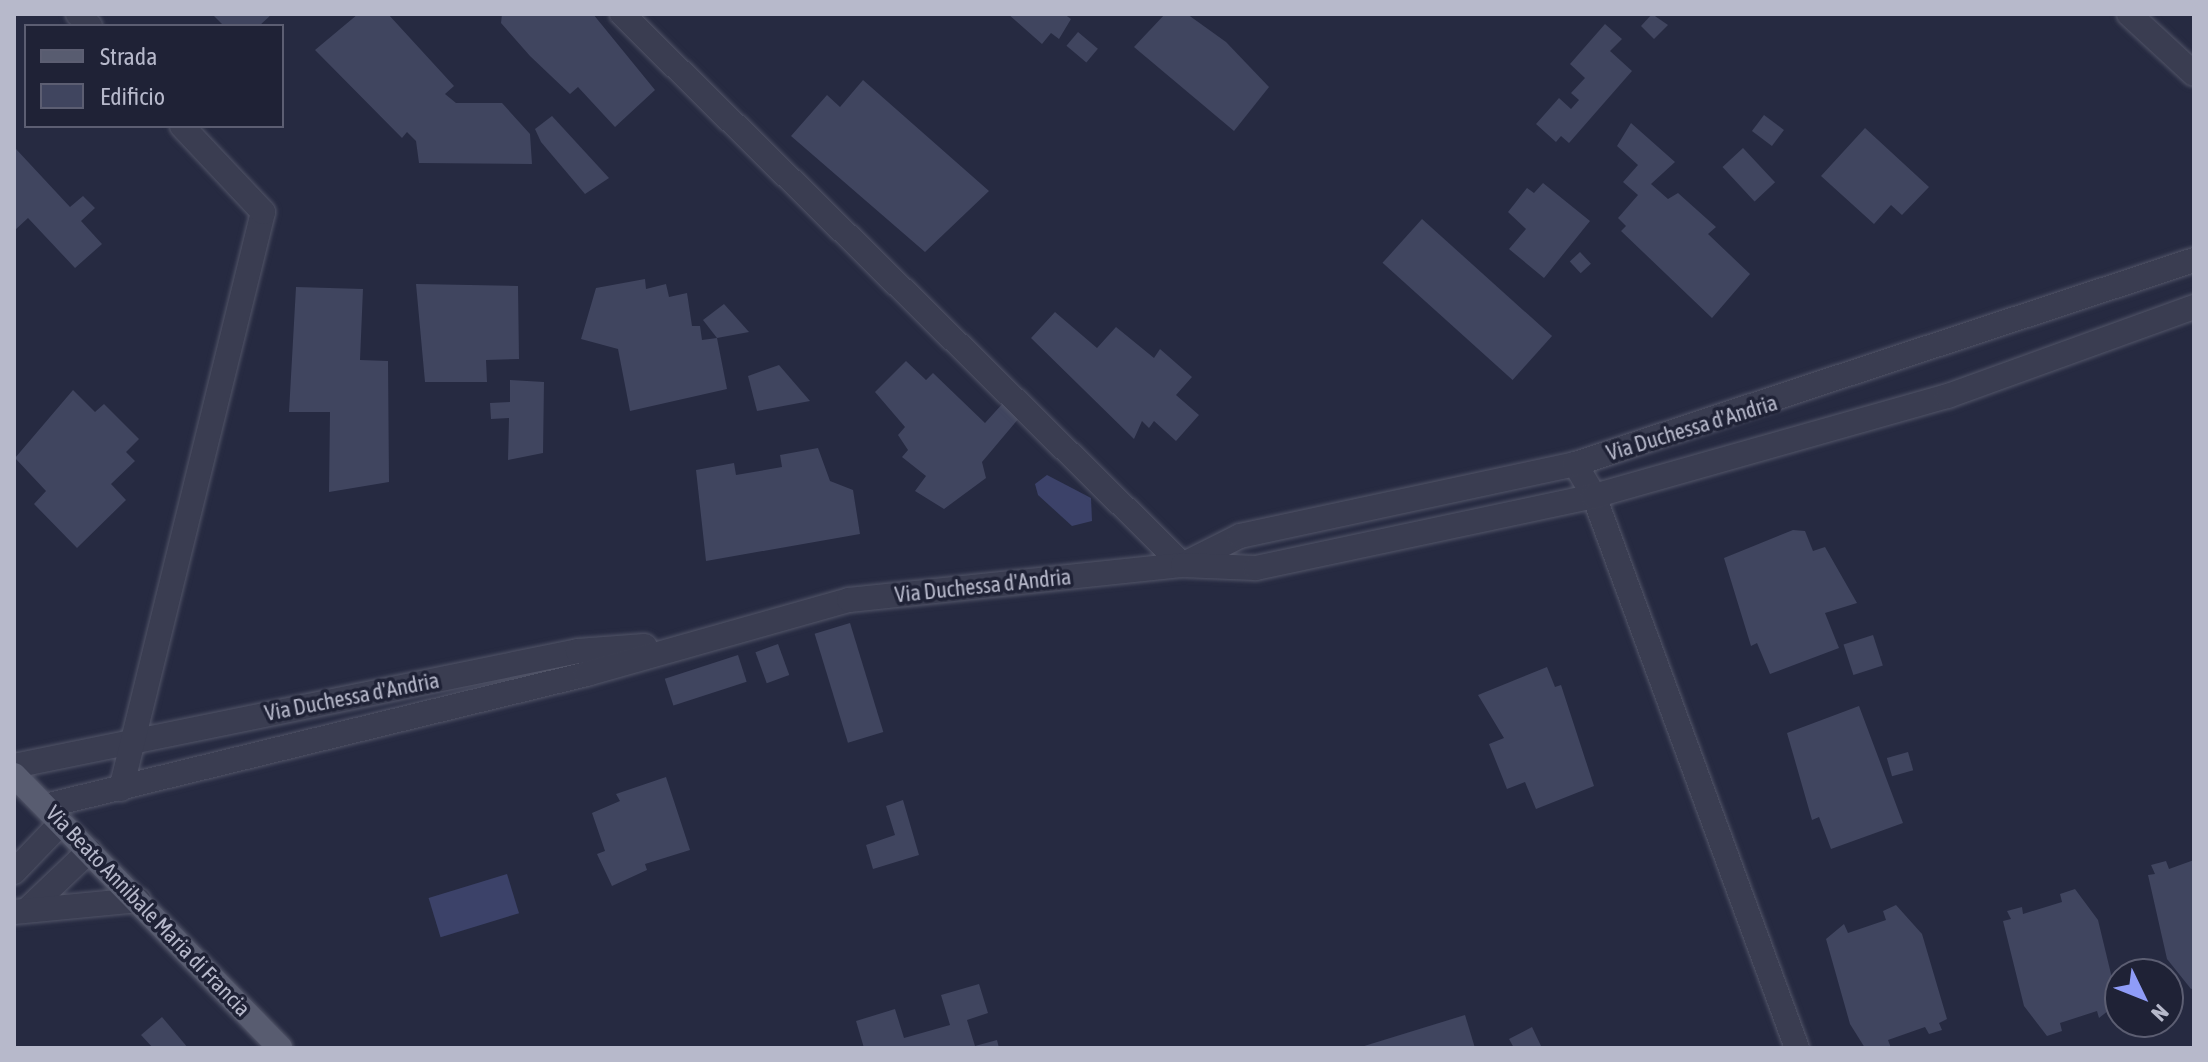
<!DOCTYPE html>
<html>
<head>
<meta charset="utf-8">
<style>
	body { margin:0 }
	#map { position:relative; width:2208px; height:1062px; overflow:hidden; background:#262a41; font-family:"Asap Condensed",sans-serif }
	div>[style] { position:absolute }
	.water>* { inset:0; background:#3c4269; transform-origin:0 0 }
	.building>* { inset:0; background:#40455f; transform-origin:0 0 }
	.roads { filter:drop-shadow(0 0 2px #525568) drop-shadow(0 0 2px #525568) }
	.minor>* { height:24px; margin:-12px; padding:0 12px; transform-origin:12px; border-radius:12px; background:#3a3d51 }
	.primary>* { height:24px; margin:-12px; padding:0 12px; transform-origin:12px; border-radius:12px; background:#585c70 }
	span { translate:-50% -50%; white-space:nowrap; text-align:center; line-height:1.15; -webkit-text-stroke:7px #1f2236; paint-order:stroke }
	.street-label { font-size:22px; color:#b7b9cb }
	.frame { position:absolute; inset:0; border:16px solid #b7b9cb; pointer-events:none }
	.legend { position:absolute; left:24px; top:24px; width:260px; height:104px; box-sizing:border-box; background:#1f2236; border:2px solid #5c5e72; margin:0; padding:10px 14px; list-style:none; font-size:24px; color:#b7b9cb }
	.legend li { display:flex; align-items:center; gap:16px; height:40px }
	.legend b { width:40px; border:2px solid #5c5e72 }
	.north { position:absolute; left:2104px; top:958px; width:80px; height:80px; box-sizing:border-box; background:#1f2236; border:2px solid #5c5e72; border-radius:50%; rotate:133deg; font-size:22px; font-weight:700; line-height:32px; text-align:center; color:#b7b9cb }
	.north::after { content:''; display:block; margin:auto; width:28px; height:36px; background:#8f9cf7; clip-path:polygon(50% 0,100% 100%,50% 72%,0 100%) }
</style>
</head>
<body>
<div id="map">
	<div class="water">
		<i style="clip-path:polygon(1047px 475px,1091px 498px,1092px 521px,1072px 526px,1038px 495px,1035px 484px)"></i>
		<i style="left:507px;top:874px;width:41px;height:82px;rotate:73deg"></i>
	</div>
	<div class="building">
		<i style="clip-path:polygon(212px 14px,272px 14px,259px 26px,224px 26px)"></i>
		<i style="clip-path:polygon(358px 14px,388px 14px,454px 86px,445px 94px,456px 103px,502px 103px,530px 134px,532px 164px,419px 163px,416px 141px,407px 132px,402px 138px,315px 50px)"></i>
		<i style="clip-path:polygon(502px 14px,593px 14px,655px 90px,615px 127px,578px 87px,570px 94px,530px 56px,501px 23px)"></i>
		<i style="clip-path:polygon(1008px 14px,1064px 14px,1071px 19px,1059px 39px,1051px 33px,1042px 44px)"></i>
		<i style="clip-path:polygon(1165px 14px,1187px 14px,1226px 42px,1269px 87px,1234px 131px,1134px 47px)"></i>
		<i style="clip-path:polygon(1652px 14px,1668px 25px,1654px 39px,1641px 26px)"></i>
		<i style="clip-path:polygon(1605px 24px,1622px 39px,1610px 51px,1632px 71px,1569px 143px,1561px 136px,1556px 142px,1536px 124px,1559px 98px,1571px 109px,1579px 100px,1571px 93px,1585px 78px,1570px 64px)"></i>
		<i style="left:1078px;top:32px;width:26px;height:18px;rotate:40deg"></i>
		<i style="clip-path:polygon(863px 80px,989px 191px,925px 252px,791px 136px,827px 95px,840px 107px)"></i>
		<i style="left:1764px;top:115px;width:25px;height:20px;rotate:37deg"></i>
		<i style="clip-path:polygon(552px 116px,609px 178px,585px 194px,541px 142px,535px 129px)"></i>
		<i style="clip-path:polygon(1631px 123px,1675px 162px,1651px 184px,1668px 199px,1678px 193px,1716px 227px,1708px 234px,1750px 274px,1712px 318px,1621px 231px,1626px 226px,1618px 218px,1638px 195px,1623px 182px,1638px 165px,1617px 146px)"></i>
		<i style="clip-path:polygon(1865px 128px,1929px 187px,1902px 215px,1891px 205px,1874px 224px,1821px 176px)"></i>
		<i style="left:1743px;top:148px;width:47px;height:28px;rotate:47deg"></i>
		<i style="clip-path:polygon(16px 149px,70px 207px,83px 196px,95px 208px,81px 221px,102px 244px,75px 268px,28px 218px,14px 231px)"></i>
		<i style="clip-path:polygon(1543px 183px,1590px 221px,1544px 278px,1509px 249px,1526px 229px,1508px 212px,1527px 188px,1534px 193px)"></i>
		<i style="left:1422px;top:219px;width:175px;height:59px;rotate:42deg"></i>
		<i style="left:1580px;top:252px;width:16px;height:14px;rotate:47deg"></i>
		<i style="clip-path:polygon(645px 279px,646px 289px,666px 284px,669px 297px,687px 293px,692px 326px,700px 326px,702px 340px,717px 338px,727px 389px,630px 411px,618px 349px,581px 339px,596px 288px)"></i>
		<i style="clip-path:polygon(416px 284px,518px 286px,519px 359px,486px 360px,487px 382px,425px 382px)"></i>
		<i style="clip-path:polygon(296px 287px,363px 289px,360px 360px,388px 361px,389px 482px,329px 492px,330px 412px,289px 412px)"></i>
		<i style="clip-path:polygon(724px 304px,749px 332px,717px 338px,703px 320px)"></i>
		<i style="clip-path:polygon(1055px 312px,1097px 348px,1116px 327px,1154px 358px,1160px 349px,1192px 377px,1176px 395px,1199px 415px,1176px 441px,1154px 421px,1149px 428px,1142px 421px,1134px 439px,1031px 338px)"></i>
		<i style="clip-path:polygon(906px 361px,926px 380px,933px 373px,985px 423px,1004px 402px,1020px 417px,982px 462px,986px 478px,944px 509px,915px 491px,926px 476px,902px 457px,908px 450px,898px 435px,905px 427px,875px 392px)"></i>
		<i style="clip-path:polygon(779px 365px,810px 401px,757px 411px,748px 376px)"></i>
		<i style="clip-path:polygon(510px 380px,544px 382px,543px 453px,508px 460px,509px 418px,491px 419px,490px 403px,510px 402px)"></i>
		<i style="clip-path:polygon(73px 390px,95px 412px,104px 404px,139px 439px,126px 452px,135px 461px,111px 484px,126px 500px,77px 548px,34px 504px,46px 491px,15px 458px)"></i>
		<i style="clip-path:polygon(818px 448px,830px 481px,853px 490px,860px 534px,706px 561px,696px 470px,734px 463px,736px 475px,782px 467px,780px 455px)"></i>
		<i style="clip-path:polygon(1793px 530px,1805px 531px,1813px 551px,1825px 547px,1857px 603px,1825px 613px,1839px 648px,1770px 674px,1757px 643px,1751px 646px,1724px 558px)"></i>
		<i style="left:850px;top:623px;width:114px;height:37px;rotate:73deg"></i>
		<i style="left:1873px;top:635px;width:32px;height:31px;rotate:72deg"></i>
		<i style="left:778px;top:644px;width:33px;height:24px;rotate:70deg"></i>
		<i style="left:738px;top:655px;width:28px;height:77px;rotate:72deg"></i>
		<i style="clip-path:polygon(1547px 667px,1555px 687px,1561px 685px,1594px 786px,1536px 809px,1525px 782px,1507px 789px,1489px 744px,1504px 738px,1478px 695px)"></i>
		<i style="clip-path:polygon(1859px 706px,1903px 823px,1831px 849px,1819px 817px,1812px 820px,1787px 733px)"></i>
		<i style="left:1908px;top:752px;width:19px;height:22px;rotate:74deg"></i>
		<i style="clip-path:polygon(666px 777px,690px 850px,645px 864px,647px 870px,612px 886px,597px 854px,605px 851px,592px 813px,620px 801px,616px 794px)"></i>
		<i style="clip-path:polygon(903px 800px,919px 855px,873px 869px,866px 845px,895px 835px,886px 806px)"></i>
		<i style="clip-path:polygon(2194px 860px,2194px 988px,2191px 989px,2167px 959px,2148px 875px,2155px 874px,2151px 865px,2166px 861px,2169px 869px)"></i>
		<i style="clip-path:polygon(2075px 889px,2098px 920px,2118px 1003px,2099px 1018px,2097px 1011px,2060px 1023px,2062px 1031px,2047px 1036px,2024px 1006px,2003px 921px,2011px 919px,2007px 911px,2022px 907px,2023px 914px,2062px 902px,2060px 894px)"></i>
		<i style="clip-path:polygon(1896px 905px,1922px 934px,1947px 1019px,1939px 1023px,1942px 1030px,1929px 1034px,1925px 1027px,1888px 1040px,1891px 1048px,1865px 1048px,1850px 1024px,1826px 939px,1844px 924px,1848px 933px,1886px 920px,1883px 911px)"></i>
		<i style="clip-path:polygon(979px 984px,988px 1013px,967px 1020px,975px 1046px,997px 1040px,999px 1048px,864px 1048px,856px 1021px,895px 1009px,904px 1038px,950px 1025px,941px 995px)"></i>
		<i style="clip-path:polygon(1465px 1015px,1475px 1048px,1361px 1048px,1361px 1047px)"></i>
		<i style="clip-path:polygon(162px 1017px,178px 1036px,188px 1048px,153px 1048px,141px 1035px)"></i>
		<i style="clip-path:polygon(1532px 1027px,1542px 1048px,1514px 1048px,1509px 1039px)"></i>
	</div>
	<div class="roads">
		<div class="minor">
			<i style="left:78px;top:14px;width:17px;rotate:45deg"></i>
			<i style="left:622px;top:14px;width:786px;rotate:44.48deg"></i>
			<i style="left:2129px;top:14px;width:88px;rotate:42.7deg"></i>
			<i style="left:1575px;top:464px;width:37px;rotate:59deg"></i>
			<i style="left:1594px;top:496px;width:588px;rotate:69.81deg"></i>
			<i style="left:1186px;top:563px;width:60px;rotate:-26.6deg"></i>
			<i style="left:1240px;top:536px;width:343px;rotate:-12.1deg"></i>
			<i style="left:1575px;top:464px;width:652px;rotate:-18.24deg"></i>
			<i style="left:14px;top:766px;width:576px;rotate:-11.52deg"></i>
			<i style="left:578px;top:651px;width:67px;rotate:-4.3deg"></i>
			<i style="left:121px;top:789px;width:594px;rotate:-76.17deg"></i>
			<i style="left:263px;top:212px;width:118px;rotate:-133.3deg"></i>
			<i style="left:45px;top:806px;width:558px;rotate:-13.69deg"></i>
			<i style="left:587px;top:674px;width:272px;rotate:-15.8deg"></i>
			<i style="left:849px;top:600px;width:336px;rotate:-6deg"></i>
			<i style="left:1183px;top:565px;width:73px;rotate:2.4deg"></i>
			<i style="left:1256px;top:568px;width:346px;rotate:-12deg"></i>
			<i style="left:1594px;top:496px;width:368px;rotate:-15.8deg"></i>
			<i style="left:1948px;top:396px;width:262px;rotate:-19.9deg"></i>
			<i style="left:14px;top:872px;width:68px;rotate:-46.2deg"></i>
			<i style="left:27px;top:910px;width:86px;rotate:-43.6deg"></i>
			<i style="left:14px;top:912px;width:125px;rotate:-5.5deg"></i>
		</div>
		<div class="primary">
			<i style="left:14px;top:775px;width:381px;rotate:45.7deg"></i>
		</div>
	</div>
	<div class="street-label">
		<span style="left:1692px;top:428px;rotate:-17deg">Via Duchessa d'Andria</span>
		<span style="left:983px;top:586px;rotate:-6deg">Via Duchessa d'Andria</span>
		<span style="left:352px;top:697px;rotate:-11deg">Via Duchessa d'Andria</span>
		<span style="left:148px;top:911px;rotate:46deg">Via Beato Annibale Maria di Francia</span>
	</div>
	<div class="frame"></div>
	<ul class="legend">
	<li><b style="height:10px;background:#585c70"></b>Strada</li>
	<li><b style="height:22px;background:#40455f"></b>Edificio</li>
	</ul>
	<div class="north">N</div>
</div>
</body>
</html>
